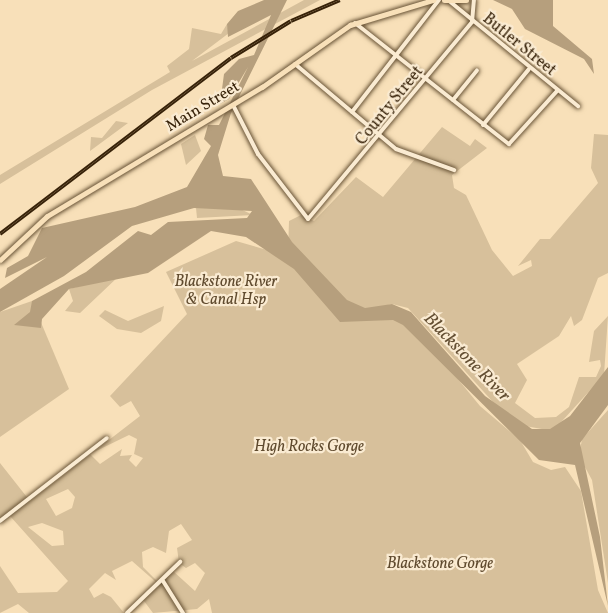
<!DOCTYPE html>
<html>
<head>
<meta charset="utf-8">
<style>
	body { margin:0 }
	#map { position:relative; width:608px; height:613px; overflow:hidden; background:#f8e0b9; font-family:Vollkorn,serif }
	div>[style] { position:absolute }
	.green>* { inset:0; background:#d7c09b }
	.water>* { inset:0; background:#b69f7d }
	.roads { filter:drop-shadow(0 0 2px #675235) drop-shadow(0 0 2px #675235) }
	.minor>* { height:4px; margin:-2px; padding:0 2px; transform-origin:2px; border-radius:2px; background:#faebd2 }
	.major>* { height:5px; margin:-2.5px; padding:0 2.5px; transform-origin:2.5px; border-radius:2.5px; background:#f8e0b9 }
	.rail>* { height:4px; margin-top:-2px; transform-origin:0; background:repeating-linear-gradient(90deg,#faebd2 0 4.5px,#372209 0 9px); box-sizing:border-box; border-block:2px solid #372209 }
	span { translate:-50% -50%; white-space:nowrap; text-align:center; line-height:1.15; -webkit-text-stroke:4.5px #faebd2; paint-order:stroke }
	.street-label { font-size:16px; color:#372209 }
	.park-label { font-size:16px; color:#5f4a2e; font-style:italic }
	.water-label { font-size:18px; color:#634e32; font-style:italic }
</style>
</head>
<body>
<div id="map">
	<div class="green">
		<i style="clip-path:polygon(304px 0,320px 0,152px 90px,0 184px,0 175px,170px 72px,167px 66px,189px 49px,192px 28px,221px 34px,227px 24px,229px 33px,192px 61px)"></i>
		<i style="clip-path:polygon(116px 121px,128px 123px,90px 151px,91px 137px,102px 138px)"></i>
		<i style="clip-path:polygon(442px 127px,470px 146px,475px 139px,487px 148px,452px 175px,454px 188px,466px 195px,492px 250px,513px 276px,532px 266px,531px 260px,518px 266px,540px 239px,550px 239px,598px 183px,591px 168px,594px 134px,608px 135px,608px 273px,598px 278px,582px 320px,574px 326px,571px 316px,559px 336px,517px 364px,527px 380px,515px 403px,535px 418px,556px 417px,569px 407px,579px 377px,596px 377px,601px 366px,600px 360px,589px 362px,594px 331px,608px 316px,604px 375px,553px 431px,525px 426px,502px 412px,408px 308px,392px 304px,360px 312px,288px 252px,289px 221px,301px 215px,314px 221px,356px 177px,383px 197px)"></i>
		<i style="clip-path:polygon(195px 135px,201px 151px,186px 165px,181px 144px)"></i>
		<i style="clip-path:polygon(236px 207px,253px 215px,197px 218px,196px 208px)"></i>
		<i style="clip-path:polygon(evenodd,236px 241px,288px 256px,371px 319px,406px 316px,480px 406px,520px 440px,533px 462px,551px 470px,565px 467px,581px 491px,598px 590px,608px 613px,212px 613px,209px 599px,197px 609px,153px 613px,141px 597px,157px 583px,132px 561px,112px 571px,116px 580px,105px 573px,89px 589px,94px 598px,103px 593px,111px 597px,124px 613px,29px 613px,18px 604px,0 613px,0 566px,18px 593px,57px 592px,68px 581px,10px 516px,0 524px,0 463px,30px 501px,140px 416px,131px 401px,120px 407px,110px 396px,187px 314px,166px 272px,236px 241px,129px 435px,137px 439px,134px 454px,143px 458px,136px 467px,129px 460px,132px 455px,120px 456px,122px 449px,100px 464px,90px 454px,129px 435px,236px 241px,68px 489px,75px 497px,72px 508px,56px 516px,46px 499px,68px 489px,236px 241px,42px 523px,63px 531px,64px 545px,52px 546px,28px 527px,42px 523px,236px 241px,181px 524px,192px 540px,177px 548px,179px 563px,186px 568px,195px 563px,205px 573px,195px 591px,173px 571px,159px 583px,143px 567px,142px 552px,153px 547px,166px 553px,169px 531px,181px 524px)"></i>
		<i style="clip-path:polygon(119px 276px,80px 313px,65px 311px,73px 301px,69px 289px)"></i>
		<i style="clip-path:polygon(32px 301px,69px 389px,0 437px,0 312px)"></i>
		<i style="clip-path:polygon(164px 306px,161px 321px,141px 333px,117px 329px,99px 316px,105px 310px,128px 321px)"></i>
		<i style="clip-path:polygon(608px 410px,608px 583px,592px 480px,579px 456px,582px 439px)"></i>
	</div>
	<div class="water">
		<i style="clip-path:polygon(264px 0,287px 0,231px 113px,218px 155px,223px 176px,251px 179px,292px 242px,347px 300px,365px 308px,392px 304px,411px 312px,485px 396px,532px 429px,550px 429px,570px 416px,608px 367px,608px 405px,580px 443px,600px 537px,608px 606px,575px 465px,539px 460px,403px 325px,393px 320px,340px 322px,294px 269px,246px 237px,211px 231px,148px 273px,69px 289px,42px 319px,41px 328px,14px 325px,30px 312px,32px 301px,86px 272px,138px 231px,151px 235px,168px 222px,247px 218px,252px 211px,194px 208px,132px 226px,64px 276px,0 312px,0 289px,47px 257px,5px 278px,7px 268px,28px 256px,42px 228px,135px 207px,187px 187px,211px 146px,204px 139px,208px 125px,219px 125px,248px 67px,229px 99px,220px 104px,224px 74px,239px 59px,254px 55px,271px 15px,228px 37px,227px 24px,238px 11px)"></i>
		<i style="clip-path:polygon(493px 0,553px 0,553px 26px,592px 59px,594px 74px,584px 59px,525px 29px,512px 9px)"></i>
	</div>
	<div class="roads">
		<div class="minor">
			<i style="left:448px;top:0;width:168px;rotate:39.2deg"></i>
			<i style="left:355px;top:23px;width:196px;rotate:38.2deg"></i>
			<i style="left:509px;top:144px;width:72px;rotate:-47.8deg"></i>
			<i style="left:295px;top:64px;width:132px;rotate:40.1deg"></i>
			<i style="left:396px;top:149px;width:62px;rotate:19.9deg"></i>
			<i style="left:453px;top:100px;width:38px;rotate:-51deg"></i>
			<i style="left:233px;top:105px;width:55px;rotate:63deg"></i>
			<i style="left:258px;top:154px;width:82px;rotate:52.4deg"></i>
			<i style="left:308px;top:219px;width:256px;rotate:-50.2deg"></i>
			<i style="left:472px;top:22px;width:22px;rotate:-85deg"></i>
			<i style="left:352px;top:112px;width:142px;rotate:-52.2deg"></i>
			<i style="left:483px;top:125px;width:72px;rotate:-50.6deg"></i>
			<i style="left:0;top:521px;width:135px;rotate:-37.8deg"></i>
			<i style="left:163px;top:581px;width:38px;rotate:58deg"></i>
			<i style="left:127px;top:613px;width:74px;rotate:-43.9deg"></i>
		</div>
		<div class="major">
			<i style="left:444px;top:0;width:22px"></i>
			<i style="left:0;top:260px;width:64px;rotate:-43.1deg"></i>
			<i style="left:47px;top:216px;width:251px;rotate:-31deg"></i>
			<i style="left:262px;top:87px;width:108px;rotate:-35.2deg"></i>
			<i style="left:350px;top:25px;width:87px;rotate:-16.8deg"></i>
		</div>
	</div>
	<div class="rail">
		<i style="left:0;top:234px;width:290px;rotate:-37.3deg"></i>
		<i style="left:231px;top:58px;width:70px;rotate:-31.7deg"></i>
		<i style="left:291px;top:21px;width:53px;rotate:-23.2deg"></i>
	</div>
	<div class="street-label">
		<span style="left:519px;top:45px;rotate:39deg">Butler Street</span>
		<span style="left:390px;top:106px;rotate:-51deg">County Street</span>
		<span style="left:203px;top:107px;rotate:-31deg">Main Street</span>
	</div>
	<div class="park-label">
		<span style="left:226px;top:291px">Blackstone River<br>&amp; Canal Hsp</span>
		<span style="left:309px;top:447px">High Rocks Gorge</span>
		<span style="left:440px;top:564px">Blackstone Gorge</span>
	</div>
	<div class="water-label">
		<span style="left:466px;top:358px;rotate:46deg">Blackstone River</span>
	</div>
</div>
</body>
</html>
